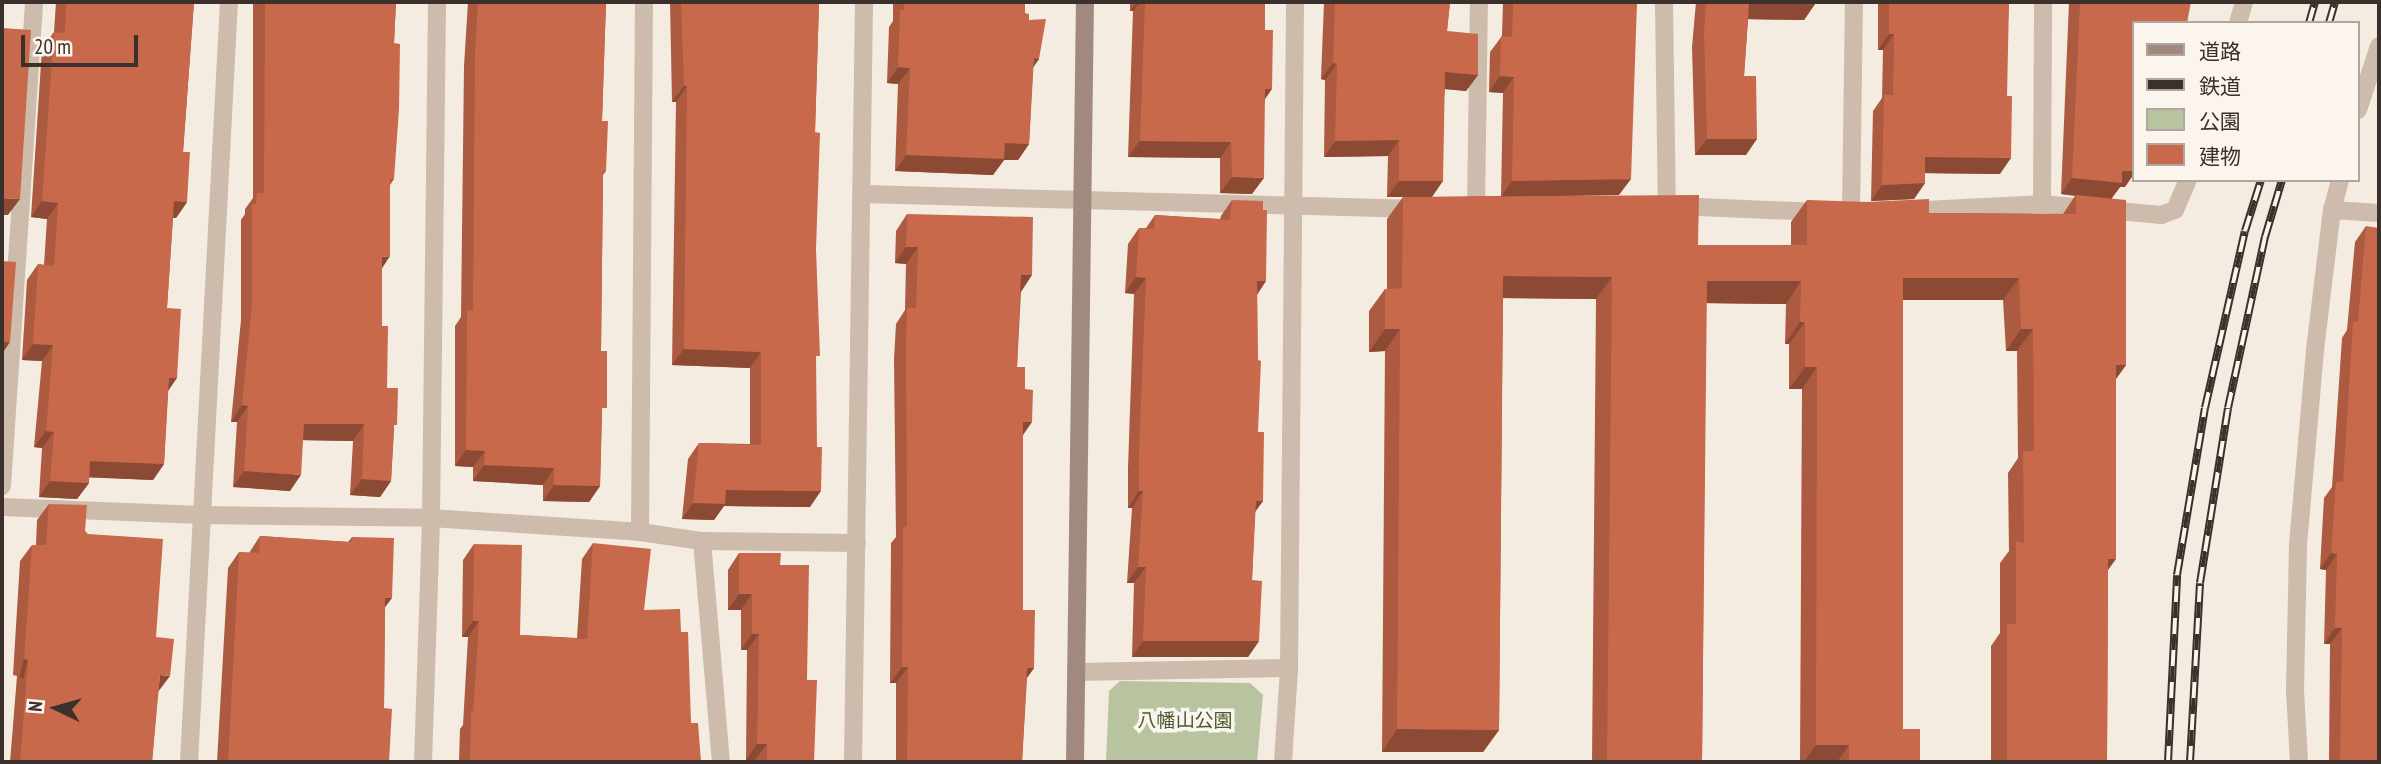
<!DOCTYPE html>
<html>
<head>
<meta charset="utf-8">
<style>
	body { margin:0 }
	#map { position:relative; width:2381px; height:764px; overflow:hidden; background:#f4ebe1; font-family:"PT Sans Narrow","Noto Sans JP",sans-serif }
	div>[style] { position:absolute }
	.green>* { inset:0; background:#b8c4a0 }
	.street>* { height:18px; margin:-9px; padding:0 9px; transform-origin:9px; border-radius:9px; background:#cdbbac }
	.secondary>* { height:18px; margin:-9px; padding:0 9px; transform-origin:9px; border-radius:9px; background:#a18a7d }
	.rail>* { height:8px; margin-top:-4px; transform-origin:0; background:repeating-linear-gradient(90deg,#fbf5ee 0 16px,#3b302b 0 32px); box-sizing:border-box; border-block:2px solid #3b302b }
	.wall>* { inset:0; background:#ac5a40 }
	.shaded-wall>* { inset:0; background:#8c4a34; transform-origin:0 0 }
	.building>* { inset:0; background:#c8694b }
	span { translate:-50% -50%; white-space:nowrap; text-align:center; line-height:1.15; -webkit-text-stroke:7px #fbf5ee; paint-order:stroke }
	.park-label { font-size:19px; color:#4a5a2e }
	.frame { position:absolute; inset:0; border:4px solid #3b302b; pointer-events:none }
	.legend { position:absolute; left:2132px; top:21px; width:228px; height:161px; box-sizing:border-box; background:#fbf5ee; border:2px solid #aea6a0; margin:0; padding:9px 12px; list-style:none; font-size:21px; color:#3b302b }
	.legend li { display:flex; align-items:center; gap:14px; height:35px }
	.legend b { width:35px; border:2px solid #aea6a0 }
	.north { position:absolute; left:21px; top:673px; width:70px; height:70px; -webkit-text-stroke:5px #fbf5ee; paint-order:stroke; rotate:275deg; font-size:19px; font-weight:700; line-height:28px; text-align:center; color:#3b302b }
	.north::after { content:''; display:block; margin:auto; width:24px; height:32px; background:#3b302b; clip-path:polygon(50% 0,100% 100%,50% 72%,0 100%) }
	.scale { position:absolute; left:21px; top:35px; width:117px; height:32px; box-sizing:border-box; border:4px solid #3b302b; border-top:0; padding-left:9px; font-size:21px; line-height:24px; white-space:nowrap; color:#3b302b; -webkit-text-stroke:5px #fbf5ee; paint-order:stroke }
</style>
</head>
<body>
<div id="map">
	<div class="green">
		<i style="clip-path:polygon(1120px 681px,1250px 683px,1263px 695px,1257px 762px,1106px 762px,1109px 691px)"></i>
	</div>
	<div class="street">
		<i style="left:1664px;top:2px;width:203px;rotate:89.2deg"></i>
		<i style="left:2238px;top:23px;width:22px;rotate:-74deg"></i>
		<i style="left:2358px;top:110px;width:67px;rotate:-71.8deg"></i>
		<i style="left:863px;top:194px;width:556px;rotate:1.55deg"></i>
		<i style="left:2042px;top:204px;width:202px;rotate:-89.7deg"></i>
		<i style="left:1675px;top:206px;width:146px;rotate:2.4deg"></i>
		<i style="left:1476px;top:209px;width:207px;rotate:-89.2deg"></i>
		<i style="left:2332px;top:210px;width:47px;rotate:3.7deg"></i>
		<i style="left:1905px;top:211px;width:137px;rotate:-2.9deg"></i>
		<i style="left:2042px;top:204px;width:120px;rotate:5.3deg"></i>
		<i style="left:2161px;top:215px;width:15px;rotate:-20deg"></i>
		<i style="left:2175px;top:210px;width:33px;rotate:-67deg"></i>
		<i style="left:1851px;top:213px;width:211px;rotate:-89.2deg"></i>
		<i style="left:2px;top:486px;width:485px;rotate:-86.2deg"></i>
		<i style="left:2px;top:507px;width:199px;rotate:2.3deg"></i>
		<i style="left:201px;top:515px;width:230px;rotate:0.7deg"></i>
		<i style="left:431px;top:518px;width:209px;rotate:3.8deg"></i>
		<i style="left:640px;top:532px;width:63px;rotate:8.3deg"></i>
		<i style="left:702px;top:541px;width:155px;rotate:0.7deg"></i>
		<i style="left:640px;top:532px;width:530px;rotate:-89.57deg"></i>
		<i style="left:702px;top:541px;width:222px;rotate:85.1deg"></i>
		<i style="left:1076px;top:672px;width:213px;rotate:-1.1deg"></i>
		<i style="left:189px;top:762px;width:761px;rotate:-86.99deg"></i>
		<i style="left:423px;top:762px;width:244px;rotate:-88.1deg"></i>
		<i style="left:431px;top:518px;width:516px;rotate:-89.33deg"></i>
		<i style="left:853px;top:762px;width:760px;rotate:-89.17deg"></i>
		<i style="left:1283px;top:762px;width:94px;rotate:-86.3deg"></i>
		<i style="left:1289px;top:668px;width:666px;rotate:-89.48deg"></i>
		<i style="left:2299px;top:762px;width:72px;rotate:-93.2deg"></i>
		<i style="left:2295px;top:690px;width:145px;rotate:-88.8deg"></i>
		<i style="left:2298px;top:545px;width:196px;rotate:-85deg"></i>
		<i style="left:2315px;top:350px;width:141px;rotate:-83.1deg"></i>
		<i style="left:2332px;top:210px;width:31px;rotate:-75deg"></i>
	</div>
	<div class="secondary">
		<i style="left:1075px;top:762px;width:760px;rotate:-89.25deg"></i>
	</div>
	<div class="rail">
		<i style="left:2309px;top:23px;width:22px;rotate:-74deg"></i>
		<i style="left:2329px;top:23px;width:22px;rotate:-74deg"></i>
		<i style="left:2168px;top:762px;width:187px;rotate:-87.2deg"></i>
		<i style="left:2177px;top:575px;width:169px;rotate:-80.5deg"></i>
		<i style="left:2205px;top:408px;width:181px;rotate:-77.3deg"></i>
		<i style="left:2245px;top:231px;width:53px;rotate:-72.6deg"></i>
		<i style="left:2190px;top:762px;width:179px;rotate:-86.8deg"></i>
		<i style="left:2200px;top:583px;width:177px;rotate:-80.9deg"></i>
		<i style="left:2228px;top:408px;width:175px;rotate:-77.8deg"></i>
		<i style="left:2265px;top:237px;width:59px;rotate:-73.4deg"></i>
	</div>
	<div class="wall">
		<i style="clip-path:polygon(56px 2px,194px 2px,183px 152px,187px 202px,176px 218px,173px 218px,167px 308px,168px 391px,164px 464px,153px 480px,89px 477px,89px 483px,77px 499px,39px 497px,42px 448px,34px 447px,42px 361px,22px 360px,27px 280px,38px 264px,44px 265px,47px 219px,31px 217px,42px 48px,54px 32px)"></i>
		<i style="clip-path:polygon(253px 2px,396px 2px,394px 43px,394px 179px,390px 185px,382px 268px,382px 326px,387px 388px,394px 430px,391px 481px,380px 497px,350px 495px,353px 441px,303px 440px,290px 491px,233px 487px,237px 422px,231px 422px,241px 320px,241px 220px,245px 214px,245px 209px,253px 198px)"></i>
		<i style="clip-path:polygon(468px 2px,606px 2px,602px 121px,606px 171px,603px 175px,601px 351px,602px 414px,600px 486px,589px 502px,543px 501px,543px 485px,473px 481px,473px 467px,455px 466px,455px 326px,461px 317px,464px 66px)"></i>
		<i style="clip-path:polygon(670px 2px,819px 2px,815px 132px,816px 362px,810px 507px,724px 506px,714px 520px,682px 519px,688px 459px,699px 443px,750px 444px,750px 368px,672px 365px,676px 102px,672px 102px)"></i>
		<i style="clip-path:polygon(893px 2px,1025px 2px,1025px 13px,1029px 20px,1039px 59px,1033px 67px,1029px 144px,1018px 160px,1004px 160px,993px 175px,895px 171px,898px 84px,887px 83px,889px 27px,893px 21px)"></i>
		<i style="clip-path:polygon(1130px 2px,1265px 2px,1265px 99px,1252px 194px,1220px 193px,1220px 158px,1128px 157px,1133px 11px,1130px 11px)"></i>
		<i style="clip-path:polygon(1324px 2px,1450px 2px,1447px 31px,1478px 75px,1466px 91px,1445px 89px,1432px 197px,1501px 196px,1503px 93px,1489px 92px,1490px 52px,1502px 36px,1503px 2px,1637px 2px,1619px 195px,1547px 196px,1698px 245px,1791px 245px,1791px 222px,1807px 200px,1929px 213px,2063px 214px,2075px 196px,2061px 194px,2069px 2px,2191px 2px,2134px 23px,2125px 187px,2120px 187px,2112px 198px,2126px 365px,2116px 379px,2108px 570px,2107px 762px,1991px 762px,1991px 646px,2000px 633px,2000px 563px,2009px 551px,2008px 473px,2018px 458px,2017px 351px,2006px 351px,2003px 300px,1903px 300px,1903px 729px,1920px 762px,1800px 762px,1802px 389px,1789px 389px,1789px 344px,1785px 344px,1786px 304px,1706px 303px,1702px 762px,1592px 762px,1596px 299px,1503px 298px,1499px 730px,1483px 752px,1382px 752px,1385px 351px,1369px 352px,1369px 311px,1385px 289px,1387px 289px,1387px 219px,1403px 197px,1426px 197px,1387px 197px,1388px 156px,1324px 157px,1325px 80px,1321px 79px)"></i>
		<i style="clip-path:polygon(1696px 2px,1815px 2px,1815px 4px,1804px 20px,1748px 19px,1744px 76px,1746px 155px,1695px 155px,1692px 47px)"></i>
		<i style="clip-path:polygon(1878px 2px,2009px 2px,2000px 174px,1925px 173px,1925px 183px,1914px 199px,1871px 201px,1873px 111px,1882px 98px,1883px 50px,1878px 50px)"></i>
		<i style="clip-path:polygon(1232px 200px,1257px 294px,1258px 432px,1263px 501px,1255px 512px,1252px 580px,1259px 641px,1248px 657px,1132px 657px,1134px 583px,1127px 583px,1132px 508px,1128px 508px,1128px 468px,1134px 294px,1125px 293px,1128px 244px,1139px 228px,1146px 228px,1155px 215px,1220px 219px,1221px 216px)"></i>
		<i style="clip-path:polygon(907px 214px,1021px 292px,1017px 367px,1023px 435px,1023px 610px,1034px 668px,1027px 678px,1022px 762px,896px 762px,896px 683px,890px 683px,891px 543px,896px 537px,894px 359px,896px 324px,905px 310px,906px 264px,895px 263px,896px 231px)"></i>
		<i style="clip-path:polygon(2366px 226px,2379px 762px,2329px 762px,2330px 644px,2324px 644px,2326px 570px,2320px 569px,2324px 498px,2332px 487px,2342px 338px,2347px 330px,2355px 242px)"></i>
		<i style="clip-path:polygon(49px 504px,85px 531px,156px 637px,158px 692px,152px 762px,10px 762px,17px 676px,13px 675px,20px 561px,32px 545px,36px 545px,37px 520px)"></i>
		<i style="clip-path:polygon(260px 536px,348px 542px,352px 537px,385px 607px,384px 708px,389px 762px,217px 762px,228px 568px,239px 552px,249px 553px)"></i>
		<i style="clip-path:polygon(593px 543px,644px 610px,681px 632px,691px 723px,701px 762px,459px 762px,460px 729px,463px 725px,468px 637px,462px 637px,463px 560px,474px 544px,520px 635px,577px 638px,582px 559px)"></i>
		<i style="clip-path:polygon(739px 553px,780px 565px,807px 680px,814px 762px,755px 762px,755px 760px,746px 760px,747px 650px,741px 650px,741px 610px,728px 610px,728px 570px)"></i>
	</div>
	<div class="shaded-wall">
		<i style="clip-path:polygon(1137px 2px,1140px 2px,1133px 11px,1130px 11px)"></i>
		<i style="clip-path:polygon(1749px 3px,1815px 4px,1804px 20px,1738px 19px)"></i>
		<i style="clip-path:polygon(1889px 34px,1894px 34px,1883px 50px,1878px 50px)"></i>
		<i style="clip-path:polygon(1034px 58px,1039px 59px,1028px 75px)"></i>
		<i style="clip-path:polygon(1333px 63px,1337px 64px,1325px 80px,1321px 79px)"></i>
		<i style="clip-path:polygon(898px 67px,910px 68px,898px 84px,887px 83px)"></i>
		<i style="clip-path:polygon(1445px 72px,1478px 75px,1466px 91px,1434px 88px)"></i>
		<i style="clip-path:polygon(1500px 76px,1514px 77px,1503px 93px,1489px 92px)"></i>
		<i style="clip-path:polygon(684px 86px,687px 86px,676px 102px,672px 102px)"></i>
		<i style="clip-path:polygon(1265px 89px,1272px 89px,1261px 105px)"></i>
		<i style="clip-path:polygon(1707px 139px,1757px 139px,1746px 155px,1695px 155px)"></i>
		<i style="clip-path:polygon(1399px 140px,1388px 156px,1324px 157px,1335px 141px)"></i>
		<i style="clip-path:polygon(1140px 141px,1231px 142px,1220px 158px,1128px 157px)"></i>
		<i style="clip-path:polygon(1005px 143px,1029px 144px,1018px 160px,1004px 160px,993px 175px,895px 171px,906px 155px)"></i>
		<i style="clip-path:polygon(1925px 157px,2011px 158px,2000px 174px,1914px 173px)"></i>
		<i style="clip-path:polygon(2122px 171px,2134px 171px,2134px 174px,2125px 187px,2120px 187px,2111px 199px,2061px 194px,2072px 178px)"></i>
		<i style="clip-path:polygon(1232px 177px,1264px 178px,1252px 194px,1220px 193px)"></i>
		<i style="clip-path:polygon(1631px 179px,1619px 195px,1501px 197px,1512px 181px)"></i>
		<i style="clip-path:polygon(1399px 181px,1443px 181px,1432px 197px,1387px 197px)"></i>
		<i style="clip-path:polygon(1925px 183px,1914px 199px,1871px 201px,1882px 185px)"></i>
		<i style="clip-path:polygon(2px 198px,20px 199px,8px 215px,2px 215px)"></i>
		<i style="clip-path:polygon(42px 201px,58px 203px,47px 219px,31px 217px)"></i>
		<i style="clip-path:polygon(174px 201px,187px 202px,176px 218px,163px 217px)"></i>
		<i style="clip-path:polygon(906px 247px,918px 247px,906px 264px,895px 263px)"></i>
		<i style="clip-path:polygon(390px 256px,379px 273px,382px 257px)"></i>
		<i style="clip-path:polygon(1021px 275px,1032px 275px,1021px 292px,1010px 291px)"></i>
		<i style="clip-path:polygon(1503px 276px,1612px 277px,1596px 299px,1488px 298px)"></i>
		<i style="clip-path:polygon(1136px 277px,1146px 278px,1134px 294px,1125px 293px)"></i>
		<i style="clip-path:polygon(1903px 278px,2019px 278px,2003px 300px,1888px 300px)"></i>
		<i style="clip-path:polygon(1257px 281px,1266px 281px,1255px 298px)"></i>
		<i style="clip-path:polygon(1707px 281px,1801px 281px,1786px 304px,1691px 303px)"></i>
		<i style="clip-path:polygon(1800px 322px,1805px 322px,1789px 344px,1785px 344px)"></i>
		<i style="clip-path:polygon(1385px 329px,1400px 329px,1385px 351px,1369px 352px)"></i>
		<i style="clip-path:polygon(2021px 329px,2033px 329px,2017px 351px,2006px 351px)"></i>
		<i style="clip-path:polygon(2px 341px,10px 342px,2px 354px)"></i>
		<i style="clip-path:polygon(33px 344px,53px 345px,42px 361px,22px 360px)"></i>
		<i style="clip-path:polygon(684px 349px,761px 352px,750px 368px,672px 365px)"></i>
		<i style="clip-path:polygon(2116px 365px,2126px 365px,2110px 387px)"></i>
		<i style="clip-path:polygon(1805px 367px,1817px 367px,1802px 389px,1789px 389px)"></i>
		<i style="clip-path:polygon(169px 378px,177px 378px,166px 394px)"></i>
		<i style="clip-path:polygon(242px 405px,248px 406px,237px 422px,231px 422px)"></i>
		<i style="clip-path:polygon(1023px 422px,1032px 422px,1021px 438px)"></i>
		<i style="clip-path:polygon(304px 424px,364px 424px,353px 441px,293px 440px)"></i>
		<i style="clip-path:polygon(46px 431px,54px 432px,42px 448px,34px 447px)"></i>
		<i style="clip-path:polygon(466px 450px,485px 451px,473px 467px,455px 466px)"></i>
		<i style="clip-path:polygon(90px 461px,164px 464px,153px 480px,79px 477px)"></i>
		<i style="clip-path:polygon(484px 465px,554px 468px,543px 485px,473px 481px)"></i>
		<i style="clip-path:polygon(244px 471px,301px 475px,290px 491px,233px 487px)"></i>
		<i style="clip-path:polygon(362px 479px,391px 481px,380px 497px,350px 495px)"></i>
		<i style="clip-path:polygon(50px 481px,89px 483px,77px 499px,39px 497px)"></i>
		<i style="clip-path:polygon(554px 485px,600px 486px,589px 502px,543px 501px)"></i>
		<i style="clip-path:polygon(726px 490px,821px 491px,810px 507px,724px 506px,714px 520px,682px 519px,693px 503px)"></i>
		<i style="clip-path:polygon(1139px 491px,1143px 491px,1132px 508px,1128px 508px)"></i>
		<i style="clip-path:polygon(1256px 501px,1263px 501px,1251px 517px)"></i>
		<i style="clip-path:polygon(2331px 553px,2337px 554px,2326px 570px,2320px 569px)"></i>
		<i style="clip-path:polygon(2108px 559px,2116px 559px,2100px 581px)"></i>
		<i style="clip-path:polygon(1138px 567px,1146px 567px,1134px 583px,1127px 583px)"></i>
		<i style="clip-path:polygon(739px 594px,752px 594px,741px 610px,728px 610px)"></i>
		<i style="clip-path:polygon(385px 598px,392px 598px,380px 614px)"></i>
		<i style="clip-path:polygon(473px 621px,479px 621px,468px 637px,462px 637px)"></i>
		<i style="clip-path:polygon(2335px 628px,2342px 628px,2330px 644px,2324px 644px)"></i>
		<i style="clip-path:polygon(752px 634px,759px 634px,747px 650px,741px 650px)"></i>
		<i style="clip-path:polygon(1143px 641px,1259px 641px,1248px 657px,1132px 657px)"></i>
		<i style="left:24px;top:659px;width:4px;height:19px;rotate:14deg"></i>
		<i style="clip-path:polygon(902px 667px,908px 667px,896px 683px,890px 683px)"></i>
		<i style="clip-path:polygon(1027px 668px,1034px 668px,1022px 684px)"></i>
		<i style="clip-path:polygon(160px 675px,170px 676px,158px 692px)"></i>
		<i style="clip-path:polygon(1397px 729px,1499px 730px,1483px 752px,1382px 752px)"></i>
		<i style="clip-path:polygon(757px 744px,767px 744px,755px 760px,746px 760px)"></i>
		<i style="clip-path:polygon(1816px 745px,1849px 745px,1837px 762px,1804px 762px)"></i>
	</div>
	<div class="building">
		<i style="clip-path:polygon(66px 2px,194px 2px,183px 152px,190px 152px,187px 202px,174px 201px,167px 308px,181px 309px,177px 378px,169px 378px,164px 464px,90px 461px,89px 483px,50px 481px,54px 432px,46px 431px,53px 345px,33px 344px,38px 264px,54px 266px,58px 203px,42px 201px,54px 32px,65px 33px)"></i>
		<i style="clip-path:polygon(265px 2px,396px 2px,394px 43px,400px 44px,399px 109px,394px 179px,390px 179px,390px 256px,382px 257px,382px 326px,388px 326px,387px 388px,398px 388px,397px 425px,394px 425px,391px 481px,362px 479px,364px 424px,304px 424px,301px 475px,244px 471px,248px 406px,242px 405px,252px 304px,252px 204px,256px 204px,257px 193px,264px 193px)"></i>
		<i style="clip-path:polygon(478px 2px,606px 2px,602px 121px,608px 121px,606px 171px,603px 171px,601px 351px,607px 351px,607px 408px,602px 408px,600px 486px,554px 485px,554px 468px,484px 465px,485px 451px,466px 450px,467px 310px,473px 310px,475px 50px)"></i>
		<i style="clip-path:polygon(681px 2px,819px 2px,815px 132px,820px 133px,816px 249px,820px 356px,816px 356px,817px 447px,822px 447px,821px 491px,726px 490px,725px 504px,693px 503px,699px 443px,761px 445px,761px 352px,684px 349px,687px 86px,684px 86px)"></i>
		<i style="clip-path:polygon(904px 2px,1025px 2px,1025px 13px,1029px 14px,1029px 20px,1046px 19px,1039px 59px,1034px 58px,1029px 144px,1005px 143px,1004px 159px,906px 155px,910px 68px,898px 67px,900px 10px,904px 10px)"></i>
		<i style="clip-path:polygon(1145px 2px,1265px 2px,1265px 30px,1273px 30px,1272px 89px,1265px 89px,1264px 178px,1232px 177px,1231px 142px,1140px 141px)"></i>
		<i style="clip-path:polygon(1335px 2px,1450px 2px,1447px 31px,1478px 34px,1478px 75px,1445px 72px,1443px 181px,1399px 181px,1399px 140px,1335px 141px,1337px 64px,1333px 63px)"></i>
		<i style="clip-path:polygon(1513px 2px,1637px 2px,1631px 179px,1512px 181px,1514px 77px,1500px 76px,1501px 36px,1512px 37px)"></i>
		<i style="clip-path:polygon(1706px 2px,1815px 2px,1815px 4px,1749px 3px,1744px 76px,1756px 76px,1757px 139px,1707px 139px,1704px 31px)"></i>
		<i style="clip-path:polygon(1889px 2px,2009px 2px,2007px 96px,2012px 96px,2011px 158px,1925px 157px,1925px 183px,1882px 185px,1884px 95px,1893px 95px,1894px 34px,1889px 34px)"></i>
		<i style="clip-path:polygon(2080px 2px,2191px 2px,2187px 23px,2134px 23px,2134px 171px,2122px 171px,2122px 183px,2072px 178px)"></i>
		<i style="clip-path:polygon(2px 28px,31px 30px,20px 199px,2px 198px)"></i>
		<i style="clip-path:polygon(1699px 195px,1698px 245px,1807px 245px,1807px 200px,1867px 202px,1929px 199px,1929px 213px,2076px 214px,2076px 195px,2126px 200px,2126px 365px,2116px 365px,2116px 559px,2108px 559px,2107px 762px,2007px 762px,2007px 624px,2016px 624px,2016px 541px,2024px 543px,2023px 451px,2034px 451px,2033px 329px,2021px 329px,2019px 278px,1903px 278px,1903px 729px,1920px 729px,1920px 762px,1849px 762px,1849px 745px,1816px 745px,1817px 367px,1805px 367px,1805px 322px,1800px 322px,1801px 281px,1707px 281px,1702px 762px,1607px 762px,1612px 277px,1503px 276px,1499px 730px,1397px 729px,1400px 329px,1385px 329px,1385px 289px,1402px 288px,1403px 197px)"></i>
		<i style="clip-path:polygon(1232px 200px,1263px 201px,1263px 210px,1267px 210px,1266px 281px,1257px 281px,1258px 360px,1261px 361px,1258px 432px,1264px 432px,1263px 501px,1256px 501px,1252px 580px,1262px 581px,1259px 641px,1143px 641px,1146px 567px,1138px 567px,1143px 491px,1139px 491px,1139px 452px,1146px 278px,1136px 277px,1139px 228px,1154px 229px,1155px 215px,1230px 220px)"></i>
		<i style="clip-path:polygon(907px 214px,1033px 217px,1032px 275px,1021px 275px,1017px 367px,1025px 367px,1025px 389px,1033px 390px,1032px 422px,1023px 422px,1023px 610px,1035px 610px,1034px 668px,1027px 668px,1022px 762px,907px 762px,908px 667px,902px 667px,903px 527px,907px 527px,906px 342px,907px 308px,916px 308px,918px 247px,906px 247px)"></i>
		<i style="clip-path:polygon(2366px 226px,2379px 228px,2379px 762px,2340px 762px,2342px 628px,2335px 628px,2337px 554px,2331px 553px,2336px 482px,2343px 482px,2353px 322px,2358px 322px)"></i>
		<i style="clip-path:polygon(2px 261px,16px 262px,10px 342px,2px 341px)"></i>
		<i style="clip-path:polygon(49px 504px,87px 505px,85px 531px,88px 534px,163px 539px,156px 637px,174px 639px,170px 676px,160px 675px,152px 762px,20px 762px,28px 660px,24px 659px,32px 545px,46px 545px)"></i>
		<i style="clip-path:polygon(260px 536px,351px 542px,352px 537px,394px 538px,392px 598px,385px 598px,384px 708px,392px 709px,389px 762px,228px 762px,239px 552px,259px 553px)"></i>
		<i style="clip-path:polygon(593px 543px,651px 549px,644px 610px,680px 609px,681px 632px,688px 632px,691px 723px,698px 723px,701px 762px,470px 762px,471px 713px,473px 713px,479px 621px,473px 621px,474px 544px,522px 545px,520px 635px,587px 639px)"></i>
		<i style="clip-path:polygon(739px 553px,781px 553px,780px 565px,809px 565px,807px 680px,817px 680px,814px 762px,767px 762px,767px 744px,757px 744px,759px 634px,752px 634px,752px 594px,739px 594px)"></i>
	</div>
	<div class="park-label">
		<span style="left:1185px;top:721px">八幡山公園</span>
	</div>
	<div class="frame"></div>
	<ul class="legend">
	<li><b style="height:9px;background:#a18a7d"></b>道路</li>
	<li><b style="height:9px;background:#3b302b"></b>鉄道</li>
	<li><b style="height:19px;background:#b8c4a0"></b>公園</li>
	<li><b style="height:19px;background:#c8694b"></b>建物</li>
	</ul>
	<div class="north">N</div>
	<div class="scale">20 m</div>
</div>
</body>
</html>
